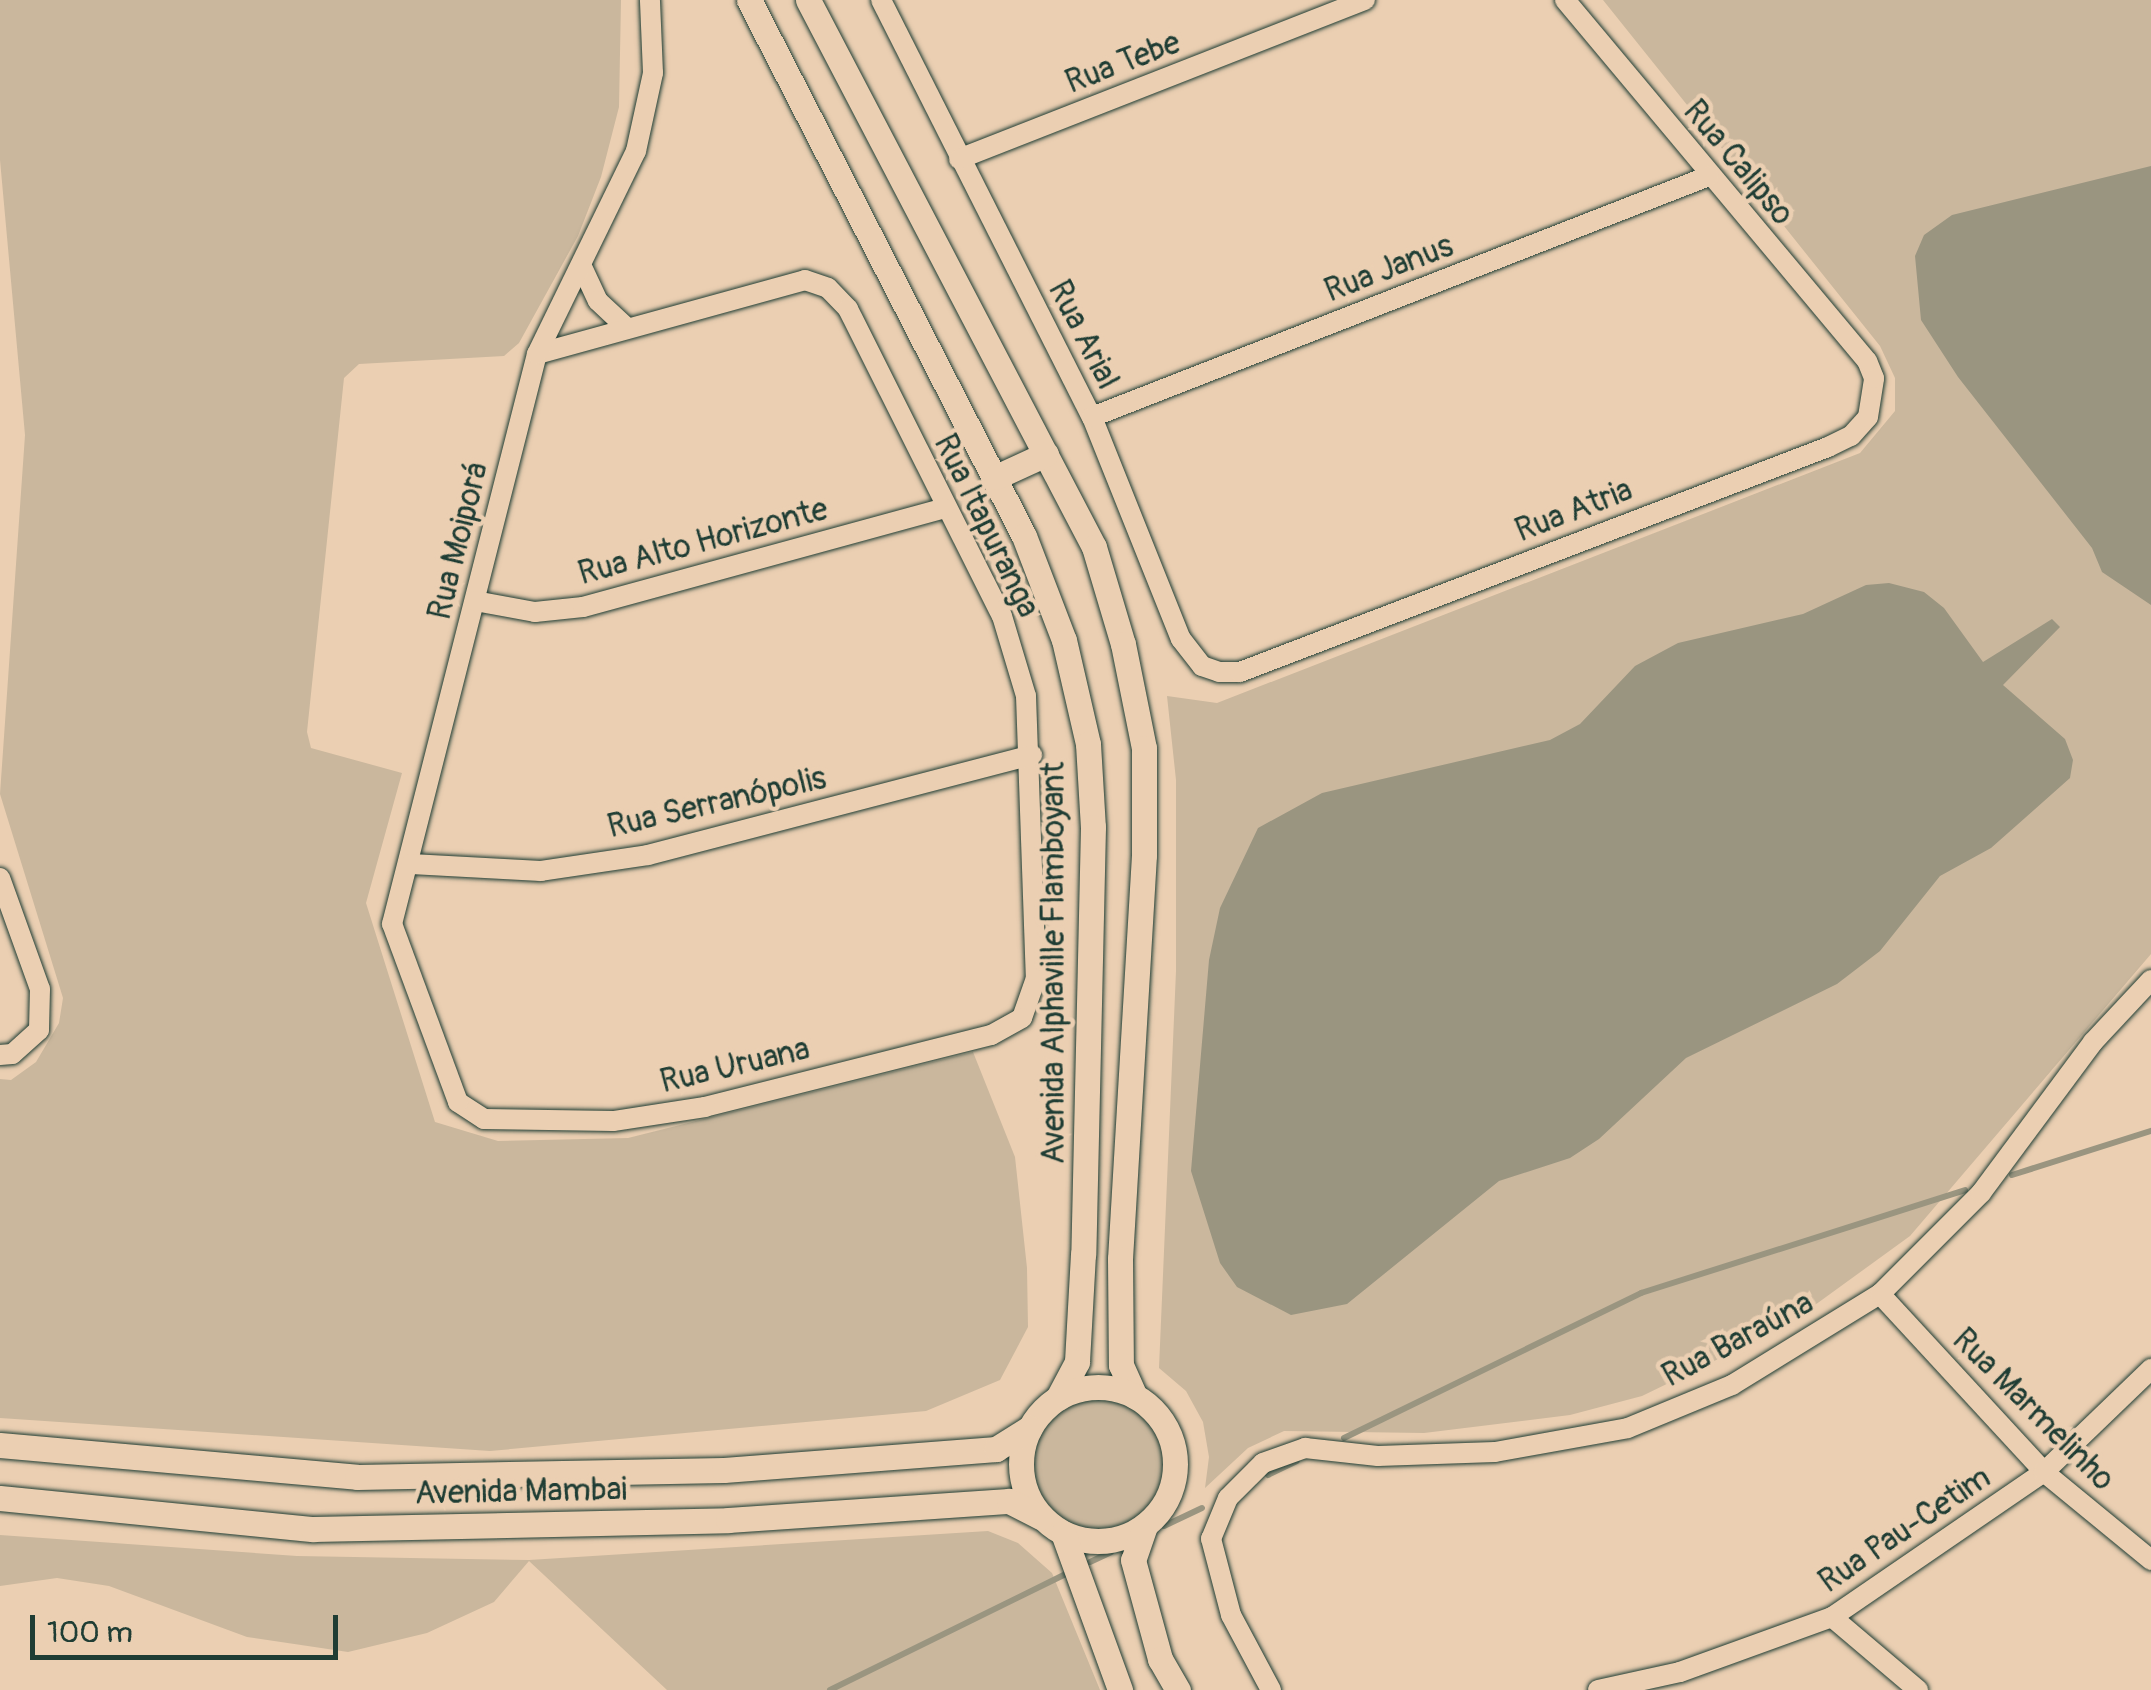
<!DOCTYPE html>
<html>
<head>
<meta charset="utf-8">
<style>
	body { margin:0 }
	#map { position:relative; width:2151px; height:1690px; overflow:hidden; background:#ebcfb2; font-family:Pangolin,sans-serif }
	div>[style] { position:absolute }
	.green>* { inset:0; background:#cab79d }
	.round { border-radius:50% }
	.water>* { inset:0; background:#9a9580 }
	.stream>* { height:6px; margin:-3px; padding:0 3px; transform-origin:3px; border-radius:3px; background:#9a9580 }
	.roads { filter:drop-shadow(0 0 2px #1f3d34) drop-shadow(0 0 2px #1f3d34) }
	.minor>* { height:20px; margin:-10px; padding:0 10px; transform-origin:10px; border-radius:10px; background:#ebcfb2 }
	.tertiary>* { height:25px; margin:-12.5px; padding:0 12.5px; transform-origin:12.5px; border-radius:12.5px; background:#ebcfb2 }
	.tertiary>.ring { margin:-12.5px; padding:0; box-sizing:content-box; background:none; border:25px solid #ebcfb2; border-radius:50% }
	span { translate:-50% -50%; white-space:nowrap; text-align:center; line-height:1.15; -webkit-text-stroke:9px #ebcfb2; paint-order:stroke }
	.street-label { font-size:32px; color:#1f3d34 }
	.scale { position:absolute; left:30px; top:1615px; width:308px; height:45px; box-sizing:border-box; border:5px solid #1f3d34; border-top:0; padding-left:12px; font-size:30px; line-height:35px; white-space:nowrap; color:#1f3d34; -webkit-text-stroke:8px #ebcfb2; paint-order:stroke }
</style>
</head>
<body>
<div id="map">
	<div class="green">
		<i style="clip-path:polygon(0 0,621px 0,619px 107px,601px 177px,578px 236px,519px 343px,504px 356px,359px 364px,344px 378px,307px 732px,311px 748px,402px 773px,366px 903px,435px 1122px,498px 1141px,628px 1138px,973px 1052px,1015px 1157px,1027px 1268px,1028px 1327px,1000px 1380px,926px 1411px,490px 1451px,0 1418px,0 1079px,11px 1080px,36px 1062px,59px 1023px,63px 998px,0 794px,25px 435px,0 160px)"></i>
		<i style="clip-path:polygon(1603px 0,2151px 0,2151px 954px,1910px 1236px,1786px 1326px,1642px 1396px,1570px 1415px,1424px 1433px,1284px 1431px,1248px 1448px,1205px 1488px,1209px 1457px,1203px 1422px,1186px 1391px,1159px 1368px,1176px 971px,1176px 780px,1167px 696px,1217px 703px,1860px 453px,1895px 411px,1895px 378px,1880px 346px)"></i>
		<i class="round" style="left:1033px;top:1399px;width:130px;height:130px"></i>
		<i style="clip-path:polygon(988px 1531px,1018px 1543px,1052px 1573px,1100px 1690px,667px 1690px,529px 1561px,494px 1602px,427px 1633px,348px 1652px,247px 1637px,109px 1586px,57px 1578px,0 1586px,0 1535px,297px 1556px,529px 1560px)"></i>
	</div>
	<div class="water">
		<i style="clip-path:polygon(2151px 166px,2151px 605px,2102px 572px,2092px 548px,1958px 377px,1921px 320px,1915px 256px,1924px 235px,1952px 215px)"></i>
		<i style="clip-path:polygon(1889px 583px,1924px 592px,1944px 608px,1983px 662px,2052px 619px,2060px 627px,2003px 685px,2065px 739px,2073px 760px,2070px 778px,1991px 848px,1940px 876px,1880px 951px,1837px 984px,1686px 1058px,1599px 1139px,1570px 1158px,1499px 1181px,1347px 1304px,1291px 1315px,1237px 1287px,1220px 1263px,1191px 1171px,1209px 960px,1220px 908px,1258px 828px,1322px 793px,1550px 740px,1580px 724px,1635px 666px,1678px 643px,1803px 614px,1866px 585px)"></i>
	</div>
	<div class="stream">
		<i style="left:2012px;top:1175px;width:146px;rotate:-17.6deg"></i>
		<i style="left:1344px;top:1438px;width:331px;rotate:-26deg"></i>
		<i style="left:1641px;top:1293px;width:340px;rotate:-17.6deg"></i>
		<i style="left:1268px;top:1475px;width:32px;rotate:-26deg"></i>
		<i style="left:1164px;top:1526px;width:42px;rotate:-25.3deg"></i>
		<i style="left:1090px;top:1562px;width:23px;rotate:-25deg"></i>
		<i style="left:830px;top:1690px;width:265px;rotate:-26.2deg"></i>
	</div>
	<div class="roads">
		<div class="minor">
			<i style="left:881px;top:0;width:467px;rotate:63.2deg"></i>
			<i style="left:1092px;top:417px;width:239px;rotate:68.2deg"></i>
			<i style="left:1181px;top:639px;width:34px;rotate:52deg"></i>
			<i style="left:1202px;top:666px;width:18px;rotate:19deg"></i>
			<i style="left:1219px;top:672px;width:21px"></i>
			<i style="left:1240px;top:672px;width:630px;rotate:-20.94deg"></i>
			<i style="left:1828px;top:447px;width:25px;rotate:-26deg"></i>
			<i style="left:1851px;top:436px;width:25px;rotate:-48deg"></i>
			<i style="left:1868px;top:417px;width:39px;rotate:-81deg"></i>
			<i style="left:1874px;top:378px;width:18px;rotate:-112deg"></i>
			<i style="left:1867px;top:361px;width:471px;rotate:-129.9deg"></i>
			<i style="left:959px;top:159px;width:436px;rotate:-21.4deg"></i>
			<i style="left:583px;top:269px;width:35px;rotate:65deg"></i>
			<i style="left:598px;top:301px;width:35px;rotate:43deg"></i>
			<i style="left:537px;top:354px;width:278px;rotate:-15.4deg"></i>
			<i style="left:805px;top:280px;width:24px;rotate:19deg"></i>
			<i style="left:828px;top:288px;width:29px;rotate:46deg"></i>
			<i style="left:848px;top:309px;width:343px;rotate:63.4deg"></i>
			<i style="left:1002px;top:616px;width:84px;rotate:73.3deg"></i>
			<i style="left:1026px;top:696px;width:282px;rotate:88deg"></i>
			<i style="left:1036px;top:978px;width:42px;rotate:109.3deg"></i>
			<i style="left:1022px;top:1018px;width:35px;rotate:151deg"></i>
			<i style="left:991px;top:1035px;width:295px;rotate:165.9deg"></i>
			<i style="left:705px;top:1107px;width:93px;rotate:171.3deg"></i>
			<i style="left:613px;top:1121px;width:129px;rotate:-179.1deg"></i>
			<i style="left:484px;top:1119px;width:31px;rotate:-147deg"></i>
			<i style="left:458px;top:1102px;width:190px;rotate:-110.3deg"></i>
			<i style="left:392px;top:924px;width:588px;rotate:-75.73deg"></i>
			<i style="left:537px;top:354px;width:226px;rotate:-64deg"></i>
			<i style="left:636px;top:151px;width:80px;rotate:-77.7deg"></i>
			<i style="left:653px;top:73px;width:73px;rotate:-92.4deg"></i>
			<i style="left:1092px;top:417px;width:662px;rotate:-21.34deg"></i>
			<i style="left:475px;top:601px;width:61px;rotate:10.4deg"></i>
			<i style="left:535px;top:612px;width:48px;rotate:-5.9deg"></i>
			<i style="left:583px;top:607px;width:374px;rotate:-15.3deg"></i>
			<i style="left:411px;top:864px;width:130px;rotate:3.1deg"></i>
			<i style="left:541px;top:871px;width:108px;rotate:-8.5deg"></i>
			<i style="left:648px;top:855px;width:397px;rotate:-14.6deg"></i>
			<i style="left:0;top:878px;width:118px;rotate:70.2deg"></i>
			<i style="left:40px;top:989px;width:41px;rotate:91.4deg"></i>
			<i style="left:39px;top:1030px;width:36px;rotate:138deg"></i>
			<i style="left:12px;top:1054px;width:12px;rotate:175deg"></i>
			<i style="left:1880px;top:1294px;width:242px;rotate:47.3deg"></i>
			<i style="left:2044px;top:1472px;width:139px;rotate:39.4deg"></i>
			<i style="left:1832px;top:1617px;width:113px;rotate:40.3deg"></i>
			<i style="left:1271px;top:1690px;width:85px;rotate:-118.1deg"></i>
			<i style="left:1231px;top:1615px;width:79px;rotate:-104.7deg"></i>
			<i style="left:1211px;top:1539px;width:44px;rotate:-67.5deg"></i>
			<i style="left:1228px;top:1498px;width:49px;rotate:-45deg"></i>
			<i style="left:1263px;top:1463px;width:45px;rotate:-19.7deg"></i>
			<i style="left:1305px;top:1448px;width:73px;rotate:6.3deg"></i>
			<i style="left:1378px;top:1456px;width:117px;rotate:-2deg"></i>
			<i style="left:1495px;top:1452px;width:135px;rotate:-10.2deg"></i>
			<i style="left:1628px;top:1428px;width:113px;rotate:-22.5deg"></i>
			<i style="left:1732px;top:1385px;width:174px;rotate:-31.6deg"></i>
			<i style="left:1880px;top:1294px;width:143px;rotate:-45deg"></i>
			<i style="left:1981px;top:1193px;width:188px;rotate:-53.4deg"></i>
			<i style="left:2093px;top:1042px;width:85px;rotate:-46.9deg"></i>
			<i style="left:1598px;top:1690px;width:84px;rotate:-12.4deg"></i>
			<i style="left:1680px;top:1672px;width:162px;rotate:-19.9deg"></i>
			<i style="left:1832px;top:1617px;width:257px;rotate:-34.4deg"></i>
			<i style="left:2044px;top:1472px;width:149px;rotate:-43.9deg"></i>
		</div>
		<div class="tertiary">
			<i style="left:749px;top:0;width:602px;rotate:62.84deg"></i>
			<i style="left:1024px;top:536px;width:111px;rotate:69deg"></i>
			<i style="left:1064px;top:640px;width:107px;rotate:77deg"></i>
			<i style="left:1088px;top:744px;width:83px;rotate:86.6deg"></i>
			<i style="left:1093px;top:827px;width:427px;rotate:91.3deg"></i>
			<i style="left:1083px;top:1254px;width:108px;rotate:93.2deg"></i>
			<i style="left:1077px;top:1362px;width:40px;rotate:118deg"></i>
			<i style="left:808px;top:0;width:617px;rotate:62.4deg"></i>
			<i style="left:1094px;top:547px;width:101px;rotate:73.4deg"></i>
			<i style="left:1123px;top:644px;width:106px;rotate:78.6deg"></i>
			<i style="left:1144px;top:748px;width:107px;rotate:90deg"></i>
			<i style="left:1144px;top:855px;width:405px;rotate:93.4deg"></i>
			<i style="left:1120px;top:1259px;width:106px;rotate:89.5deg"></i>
			<i style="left:1121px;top:1365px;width:34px;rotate:66deg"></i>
			<i style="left:996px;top:477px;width:55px;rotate:-24.7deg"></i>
			<i class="ring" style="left:1021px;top:1387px;width:129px;height:129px"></i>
			<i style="left:0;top:1445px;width:358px;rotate:5.1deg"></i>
			<i style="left:357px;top:1477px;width:367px;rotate:-1.1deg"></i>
			<i style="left:724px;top:1470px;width:273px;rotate:-4.4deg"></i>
			<i style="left:996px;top:1449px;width:40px;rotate:-32deg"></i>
			<i style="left:0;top:1498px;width:315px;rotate:5.7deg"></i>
			<i style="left:313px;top:1529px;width:415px;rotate:-1.2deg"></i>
			<i style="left:728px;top:1520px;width:282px;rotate:-3.9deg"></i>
			<i style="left:1009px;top:1501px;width:36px;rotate:27deg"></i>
			<i style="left:1145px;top:1526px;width:36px;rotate:109deg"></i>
			<i style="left:1133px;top:1560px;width:103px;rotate:74.7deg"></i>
			<i style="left:1160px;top:1659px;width:36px;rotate:60deg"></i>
			<i style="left:1063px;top:1533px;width:167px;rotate:70deg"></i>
		</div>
	</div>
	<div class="street-label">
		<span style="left:1123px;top:63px;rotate:-21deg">Rua Tebe</span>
		<span style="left:1738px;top:163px;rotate:50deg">Rua Calipso</span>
		<span style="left:1389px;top:269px;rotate:-21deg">Rua Janus</span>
		<span style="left:1083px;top:335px;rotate:63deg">Rua Arial</span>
		<span style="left:1574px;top:511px;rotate:-21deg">Rua Atria</span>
		<span style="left:986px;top:526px;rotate:64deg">Rua Itapuranga</span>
		<span style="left:459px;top:541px;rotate:-76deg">Rua Moiporá</span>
		<span style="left:703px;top:542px;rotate:-15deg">Rua Alto Horizonte</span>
		<span style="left:717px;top:803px;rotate:-13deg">Rua Serranópolis</span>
		<span style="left:1054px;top:963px;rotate:-90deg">Avenida Alphaville Flamboyant</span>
		<span style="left:735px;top:1066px;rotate:-13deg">Rua Uruana</span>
		<span style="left:1738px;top:1340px;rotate:-28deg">Rua Baraúna</span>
		<span style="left:2033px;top:1410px;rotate:45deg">Rua Marmelinho</span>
		<span style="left:521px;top:1492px;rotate:-1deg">Avenida Mambai</span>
		<span style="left:1905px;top:1530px;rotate:-34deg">Rua Pau-Cetim</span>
	</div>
	<div class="scale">100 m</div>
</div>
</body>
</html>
